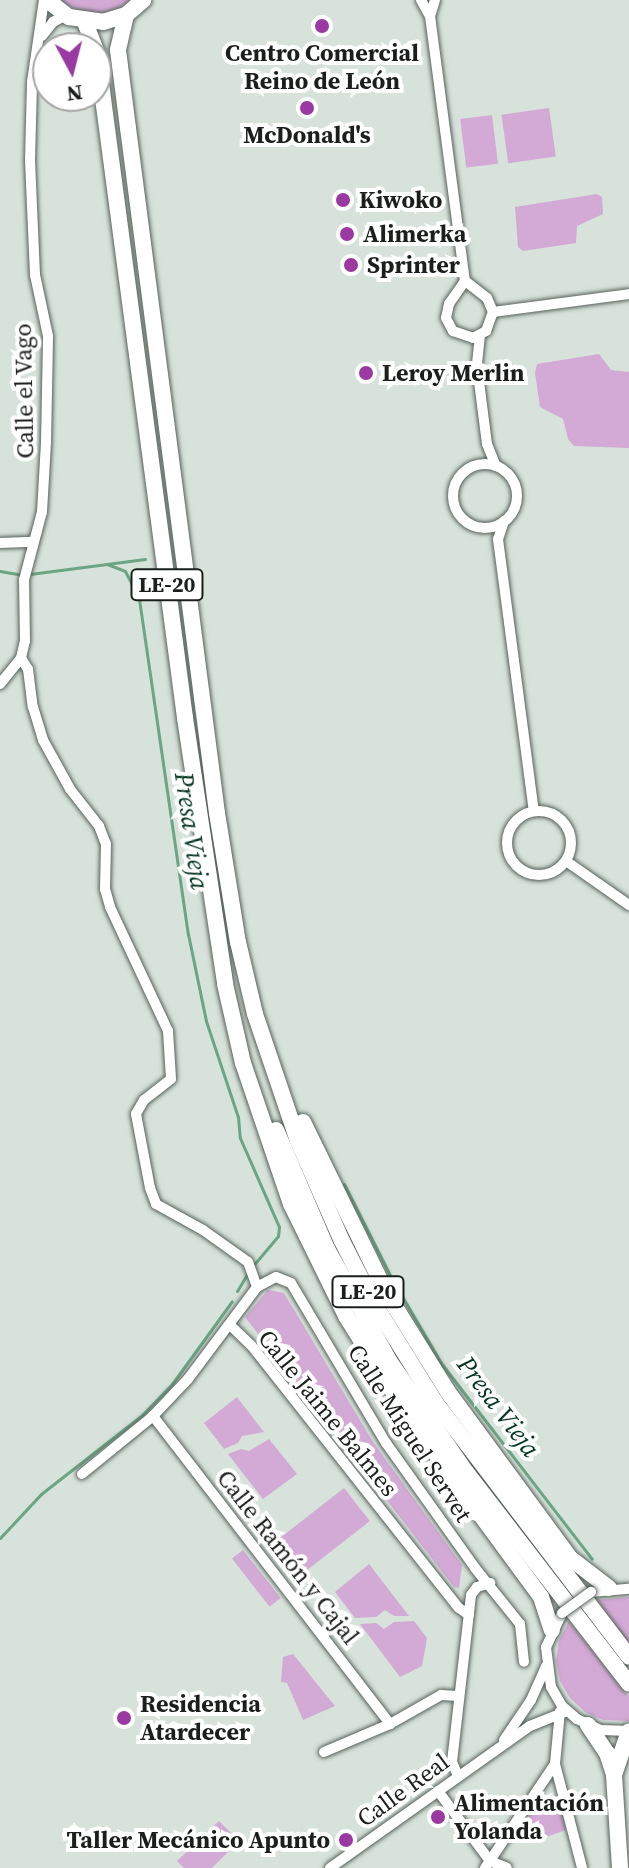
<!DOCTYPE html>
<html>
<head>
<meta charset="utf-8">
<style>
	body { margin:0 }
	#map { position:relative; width:629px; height:1868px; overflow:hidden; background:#d6e2da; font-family:"Source Serif 4",serif }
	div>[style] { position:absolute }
	.green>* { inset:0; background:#d3aad5; transform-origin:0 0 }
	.stream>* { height:3px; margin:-1.5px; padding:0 1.5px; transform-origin:1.5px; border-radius:1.5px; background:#6ba584 }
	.roads { filter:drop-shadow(0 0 2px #57615b) drop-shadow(0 0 2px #57615b) }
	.minor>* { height:10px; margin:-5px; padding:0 5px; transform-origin:5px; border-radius:5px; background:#fff }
	.minor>.ring { margin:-5px; padding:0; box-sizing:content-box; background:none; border:10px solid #fff; border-radius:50% }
	.highway>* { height:16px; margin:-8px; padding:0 8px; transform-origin:8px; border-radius:8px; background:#fff }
	.bridges { filter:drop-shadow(0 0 2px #57615b) drop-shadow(0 0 2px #57615b) }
	.minor-bridge>* { height:10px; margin:-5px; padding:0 5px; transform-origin:5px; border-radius:5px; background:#fff }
	.dots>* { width:22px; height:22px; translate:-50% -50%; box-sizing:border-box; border:4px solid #fff; border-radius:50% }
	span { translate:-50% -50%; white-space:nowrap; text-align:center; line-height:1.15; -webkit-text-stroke:8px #fff; paint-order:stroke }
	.shield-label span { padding:2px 6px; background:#fff; border:2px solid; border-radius:6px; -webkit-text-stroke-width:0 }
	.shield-label { font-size:22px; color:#1b1f1c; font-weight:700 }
	.poi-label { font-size:24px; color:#1b1f1c; font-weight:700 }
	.left { translate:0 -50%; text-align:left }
	.right { translate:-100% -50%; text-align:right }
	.street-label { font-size:24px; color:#1b1f1c }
	.water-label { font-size:26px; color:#03351f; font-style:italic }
	.north { position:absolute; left:32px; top:32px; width:80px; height:80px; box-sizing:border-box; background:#fff; border:2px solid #a4a5a4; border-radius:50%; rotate:173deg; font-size:22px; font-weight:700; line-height:32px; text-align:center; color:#1b1f1c }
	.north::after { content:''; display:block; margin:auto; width:28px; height:36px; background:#9a39a1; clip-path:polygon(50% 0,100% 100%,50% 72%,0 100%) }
</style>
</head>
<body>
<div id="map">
	<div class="green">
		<i style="clip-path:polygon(59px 0,132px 0,113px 11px,96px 14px,79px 11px)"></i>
		<i style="left:549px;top:108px;width:49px;height:48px;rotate:82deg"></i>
		<i style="left:492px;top:115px;width:49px;height:32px;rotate:83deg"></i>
		<i style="clip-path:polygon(597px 194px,602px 197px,603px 214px,577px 226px,576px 243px,523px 251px,518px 247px,515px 207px)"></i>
		<i style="clip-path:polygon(599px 354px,611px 370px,629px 372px,629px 448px,574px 446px,568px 439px,563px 419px,540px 407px,535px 373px,537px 364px)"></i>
		<i style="clip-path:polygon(268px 1290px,284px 1293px,373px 1442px,462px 1565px,459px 1588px,454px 1587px,245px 1317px)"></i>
		<i style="clip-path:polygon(237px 1397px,264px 1432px,242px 1436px,238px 1443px,224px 1449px,204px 1423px)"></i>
		<i style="clip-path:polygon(269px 1439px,297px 1474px,263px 1499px,228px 1454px,241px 1449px,249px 1451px)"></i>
		<i style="left:344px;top:1488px;width:42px;height:95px;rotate:52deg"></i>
		<i style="left:243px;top:1550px;width:61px;height:14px;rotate:52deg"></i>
		<i style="clip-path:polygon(369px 1564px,409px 1616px,394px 1616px,385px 1610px,376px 1617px,355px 1618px,335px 1592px)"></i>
		<i style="clip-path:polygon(629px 1597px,629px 1644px,596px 1600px)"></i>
		<i style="clip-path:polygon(414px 1621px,427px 1638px,422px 1666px,400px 1677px,360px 1624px,376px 1623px,384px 1629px,394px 1622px)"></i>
		<i style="clip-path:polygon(569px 1621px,629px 1697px,629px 1721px,603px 1720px,585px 1712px,570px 1698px,560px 1681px,556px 1661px,559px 1640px)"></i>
		<i style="clip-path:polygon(293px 1654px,335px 1706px,303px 1720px,287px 1683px,281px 1682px,283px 1657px)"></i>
		<i style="clip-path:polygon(535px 1806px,549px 1815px,562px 1812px,566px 1830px,537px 1840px,526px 1821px)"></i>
		<i style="clip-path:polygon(219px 1821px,239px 1841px,212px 1868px,184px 1868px,177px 1861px)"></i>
	</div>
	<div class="stream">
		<i style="left:107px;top:564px;width:19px;rotate:21deg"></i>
		<i style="left:125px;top:571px;width:31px;rotate:63deg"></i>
		<i style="left:139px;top:599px;width:339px;rotate:81.7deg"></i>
		<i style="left:188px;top:934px;width:89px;rotate:78.3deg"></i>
		<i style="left:206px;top:1021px;width:101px;rotate:71.6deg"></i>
		<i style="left:238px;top:1117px;width:21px;rotate:85deg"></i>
		<i style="left:240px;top:1138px;width:97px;rotate:66.3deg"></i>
		<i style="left:279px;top:1227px;width:9px;rotate:96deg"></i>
		<i style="left:278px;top:1236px;width:38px;rotate:130deg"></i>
		<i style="left:0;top:571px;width:23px;rotate:10deg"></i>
		<i style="left:30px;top:574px;width:116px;rotate:-7.4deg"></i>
		<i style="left:344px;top:1184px;width:106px;rotate:63.2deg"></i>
		<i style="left:392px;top:1279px;width:97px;rotate:59.7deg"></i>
		<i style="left:441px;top:1363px;width:247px;rotate:52.4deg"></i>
		<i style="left:237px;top:1291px;width:23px;rotate:-59deg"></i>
		<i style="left:0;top:1538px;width:60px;rotate:-47deg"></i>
		<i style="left:41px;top:1494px;width:128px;rotate:-38deg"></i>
		<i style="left:142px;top:1415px;width:43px;rotate:-45.9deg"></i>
		<i style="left:172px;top:1384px;width:102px;rotate:-54.1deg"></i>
	</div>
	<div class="roads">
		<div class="minor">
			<i style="left:421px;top:0;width:18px;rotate:61deg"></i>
			<i style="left:435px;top:0;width:17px;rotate:107deg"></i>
			<i style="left:430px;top:16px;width:267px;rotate:82.5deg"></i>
			<i style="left:465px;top:281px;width:28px;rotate:125deg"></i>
			<i style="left:449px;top:304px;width:14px;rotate:102deg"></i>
			<i style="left:446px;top:318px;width:15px;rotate:62deg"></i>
			<i style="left:453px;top:331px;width:21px;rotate:19deg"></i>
			<i style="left:473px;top:338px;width:15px;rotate:-28deg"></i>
			<i style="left:486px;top:331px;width:20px;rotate:-70deg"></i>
			<i style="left:493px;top:312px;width:15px;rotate:-113deg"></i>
			<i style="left:487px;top:298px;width:28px;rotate:-142deg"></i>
			<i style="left:42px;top:36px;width:18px;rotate:-52deg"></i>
			<i style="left:53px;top:22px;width:15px;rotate:-28deg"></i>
			<i style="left:493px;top:312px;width:137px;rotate:-7.5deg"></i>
			<i style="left:480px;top:335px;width:31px;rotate:96deg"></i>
			<i style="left:477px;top:366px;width:79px;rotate:82.7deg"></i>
			<i style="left:487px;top:444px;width:24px;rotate:68deg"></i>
			<i class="ring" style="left:453px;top:464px;width:54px;height:54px"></i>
			<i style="left:504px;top:521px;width:19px;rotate:108deg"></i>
			<i style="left:498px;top:539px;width:274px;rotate:82.5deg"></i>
			<i style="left:0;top:543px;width:33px;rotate:-2deg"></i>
			<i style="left:21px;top:658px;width:13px;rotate:58deg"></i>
			<i style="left:28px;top:669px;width:38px;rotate:83deg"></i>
			<i style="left:33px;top:707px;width:34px;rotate:73deg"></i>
			<i style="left:43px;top:740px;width:56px;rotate:61.1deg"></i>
			<i style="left:70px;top:789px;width:47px;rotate:51.9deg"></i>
			<i style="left:99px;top:826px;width:19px;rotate:69deg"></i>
			<i style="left:106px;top:844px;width:45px;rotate:91.3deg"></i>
			<i style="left:105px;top:889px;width:19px;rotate:74deg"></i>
			<i style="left:110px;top:907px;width:137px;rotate:64.9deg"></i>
			<i style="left:168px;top:1031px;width:48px;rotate:86.4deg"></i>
			<i style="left:171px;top:1079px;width:34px;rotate:142deg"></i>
			<i style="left:144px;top:1100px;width:16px;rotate:120deg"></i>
			<i style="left:136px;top:1114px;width:75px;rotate:79.3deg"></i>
			<i style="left:150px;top:1188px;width:17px;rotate:69deg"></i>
			<i style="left:156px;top:1204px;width:54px;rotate:29deg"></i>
			<i style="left:203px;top:1230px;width:55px;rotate:35.4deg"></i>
			<i style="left:248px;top:1262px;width:27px;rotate:70deg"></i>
			<i style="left:0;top:684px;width:33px;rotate:-51deg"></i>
			<i style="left:21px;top:658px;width:17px;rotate:-77deg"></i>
			<i style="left:25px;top:641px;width:61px;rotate:-90.9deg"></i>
			<i style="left:24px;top:580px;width:70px;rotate:-75.2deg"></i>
			<i style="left:42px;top:512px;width:69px;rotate:-86.7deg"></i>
			<i style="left:46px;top:443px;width:107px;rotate:-88.9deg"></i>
			<i style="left:48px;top:336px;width:62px;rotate:-102deg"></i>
			<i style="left:35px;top:275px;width:115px;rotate:-92.5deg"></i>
			<i style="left:30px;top:160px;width:78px;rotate:-88.5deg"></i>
			<i style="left:32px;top:82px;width:83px;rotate:-81.7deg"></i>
			<i class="ring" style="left:507px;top:811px;width:54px;height:54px"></i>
			<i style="left:566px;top:861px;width:77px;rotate:34.9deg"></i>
			<i style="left:230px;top:1325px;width:29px;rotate:44deg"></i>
			<i style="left:251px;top:1345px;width:335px;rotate:51.7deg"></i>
			<i style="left:459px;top:1608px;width:12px;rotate:35deg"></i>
			<i style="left:153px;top:1416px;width:389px;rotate:52.4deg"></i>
			<i style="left:82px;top:1474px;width:92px;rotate:-39.2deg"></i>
			<i style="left:153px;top:1416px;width:51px;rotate:-46.6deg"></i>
			<i style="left:188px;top:1379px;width:115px;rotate:-53.1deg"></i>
			<i style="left:257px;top:1287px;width:21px;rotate:-28deg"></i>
			<i style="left:276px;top:1277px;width:16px;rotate:22deg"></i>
			<i style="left:291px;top:1283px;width:186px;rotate:59.3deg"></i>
			<i style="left:386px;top:1443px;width:153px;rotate:54.5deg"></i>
			<i style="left:475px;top:1568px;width:72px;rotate:51.2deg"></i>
			<i style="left:520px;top:1624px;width:38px;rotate:84deg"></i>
			<i style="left:591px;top:1592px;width:38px;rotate:-5deg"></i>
			<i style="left:562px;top:1613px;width:38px;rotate:115deg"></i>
			<i style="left:546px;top:1647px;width:40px;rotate:82.9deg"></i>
			<i style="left:551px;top:1687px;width:22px;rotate:60deg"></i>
			<i style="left:562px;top:1706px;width:20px;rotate:41deg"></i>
			<i style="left:577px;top:1719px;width:26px;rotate:25deg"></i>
			<i style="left:601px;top:1730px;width:28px;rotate:2deg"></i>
			<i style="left:504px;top:1740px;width:48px;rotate:-56deg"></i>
			<i style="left:531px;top:1700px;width:37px;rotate:-66deg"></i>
			<i style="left:324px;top:1752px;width:72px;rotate:-23deg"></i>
			<i style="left:390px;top:1724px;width:59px;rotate:-29.6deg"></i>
			<i style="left:441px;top:1695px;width:17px;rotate:3deg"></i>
			<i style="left:555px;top:1764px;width:107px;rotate:75.4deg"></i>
			<i style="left:458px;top:1776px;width:15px;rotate:-113deg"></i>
			<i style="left:452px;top:1762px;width:168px;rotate:-83.5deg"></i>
			<i style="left:471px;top:1595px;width:10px;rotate:-53deg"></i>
			<i style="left:477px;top:1587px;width:14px;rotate:-17deg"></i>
			<i style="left:438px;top:1791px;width:87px;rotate:53.4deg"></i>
			<i style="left:490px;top:1861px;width:18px;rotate:22deg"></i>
			<i style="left:330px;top:1868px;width:245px;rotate:-35.4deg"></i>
			<i style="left:530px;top:1726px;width:40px;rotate:-22deg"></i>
			<i style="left:485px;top:1868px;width:125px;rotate:-56.1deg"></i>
			<i style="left:555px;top:1764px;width:53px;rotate:-84.6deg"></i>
		</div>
		<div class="highway">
			<i style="left:47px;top:0;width:28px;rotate:38deg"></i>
			<i style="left:69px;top:17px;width:34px;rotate:8deg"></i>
			<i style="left:103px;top:22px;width:24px;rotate:-17deg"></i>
			<i style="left:126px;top:15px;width:23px;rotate:-41deg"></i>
			<i style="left:126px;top:15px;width:36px;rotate:103deg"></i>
			<i style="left:118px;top:50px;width:79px;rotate:82.7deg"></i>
			<i style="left:128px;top:128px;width:691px;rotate:82.6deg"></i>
			<i style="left:217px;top:813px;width:131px;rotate:80.8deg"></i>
			<i style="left:238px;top:942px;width:74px;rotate:76.7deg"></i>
			<i style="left:255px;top:1014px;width:134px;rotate:71.3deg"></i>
			<i style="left:298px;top:1141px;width:109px;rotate:66.3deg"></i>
			<i style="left:342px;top:1241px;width:68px;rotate:63.1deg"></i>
			<i style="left:373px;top:1302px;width:118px;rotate:58.2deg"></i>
			<i style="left:435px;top:1402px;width:320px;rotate:52.7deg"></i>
			<i style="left:85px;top:22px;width:33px;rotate:69deg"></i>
			<i style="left:97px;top:53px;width:671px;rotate:82.46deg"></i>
			<i style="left:185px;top:718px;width:269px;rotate:81.4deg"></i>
			<i style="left:225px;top:984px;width:81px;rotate:77.2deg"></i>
			<i style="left:243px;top:1063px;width:149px;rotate:71.2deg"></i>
			<i style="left:291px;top:1204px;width:125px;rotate:63.8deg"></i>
			<i style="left:346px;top:1316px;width:123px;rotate:58deg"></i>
			<i style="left:411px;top:1420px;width:220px;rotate:53.7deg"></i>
			<i style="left:541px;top:1597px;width:35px;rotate:72deg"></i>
			<i style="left:303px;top:1122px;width:191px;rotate:64deg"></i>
			<i style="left:387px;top:1294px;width:115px;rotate:58.1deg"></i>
			<i style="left:448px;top:1392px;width:206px;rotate:53.7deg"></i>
			<i style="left:570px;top:1558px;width:49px;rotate:37.6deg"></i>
			<i style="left:276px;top:1130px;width:129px;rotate:66.8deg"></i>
			<i style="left:327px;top:1249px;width:129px;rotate:60.9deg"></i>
			<i style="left:390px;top:1362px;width:134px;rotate:55.4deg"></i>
			<i style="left:466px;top:1472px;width:267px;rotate:52.4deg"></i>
			<i style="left:588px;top:1725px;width:34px;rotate:56deg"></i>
			<i style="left:607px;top:1753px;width:20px;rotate:72deg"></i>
			<i style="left:620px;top:1868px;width:93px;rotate:-93.7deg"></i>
			<i style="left:614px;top:1775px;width:46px;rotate:-71.2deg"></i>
		</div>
	</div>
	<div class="bridges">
		<div class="minor-bridge">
			<i style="left:562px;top:1613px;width:36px;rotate:-36deg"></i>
		</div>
	</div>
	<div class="dots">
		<i style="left:322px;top:26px;background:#9a39a1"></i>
		<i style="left:307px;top:108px;background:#9a39a1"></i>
		<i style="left:343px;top:200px;background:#9a39a1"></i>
		<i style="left:347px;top:234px;background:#9a39a1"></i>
		<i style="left:351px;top:265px;background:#9a39a1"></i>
		<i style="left:366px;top:373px;background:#9a39a1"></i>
		<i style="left:124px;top:1718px;background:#9a39a1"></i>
		<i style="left:438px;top:1817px;background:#9a39a1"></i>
		<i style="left:346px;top:1840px;background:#9a39a1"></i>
	</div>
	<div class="shield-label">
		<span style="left:167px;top:585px">LE-20</span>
		<span style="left:368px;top:1292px">LE-20</span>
	</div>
	<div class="poi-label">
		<span style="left:322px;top:67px">Centro Comercial<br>Reino de León</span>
		<span style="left:307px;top:135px">McDonald's</span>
		<span class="left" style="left:359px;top:200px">Kiwoko</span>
		<span class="left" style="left:363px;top:234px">Alimerka</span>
		<span class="left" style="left:367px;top:265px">Sprinter</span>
		<span class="left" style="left:382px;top:373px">Leroy Merlin</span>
		<span class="left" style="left:140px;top:1718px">Residencia<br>Atardecer</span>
		<span class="left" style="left:454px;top:1817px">Alimentación<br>Yolanda</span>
		<span class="right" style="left:330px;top:1840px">Taller Mecánico Apunto</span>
	</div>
	<div class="street-label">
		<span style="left:24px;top:391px;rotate:-91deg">Calle el Vago</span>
		<span style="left:328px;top:1413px;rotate:51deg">Calle Jaime Balmes</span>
		<span style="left:410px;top:1433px;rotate:57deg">Calle Miguel Servet</span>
		<span style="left:288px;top:1557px;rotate:52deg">Calle Ramón y Cajal</span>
		<span style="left:403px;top:1790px;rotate:-36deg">Calle Real</span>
	</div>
	<div class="water-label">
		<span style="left:191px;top:831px;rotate:82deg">Presa Vieja</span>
		<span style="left:498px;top:1407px;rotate:53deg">Presa Vieja</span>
	</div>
	<div class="north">N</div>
</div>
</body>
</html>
